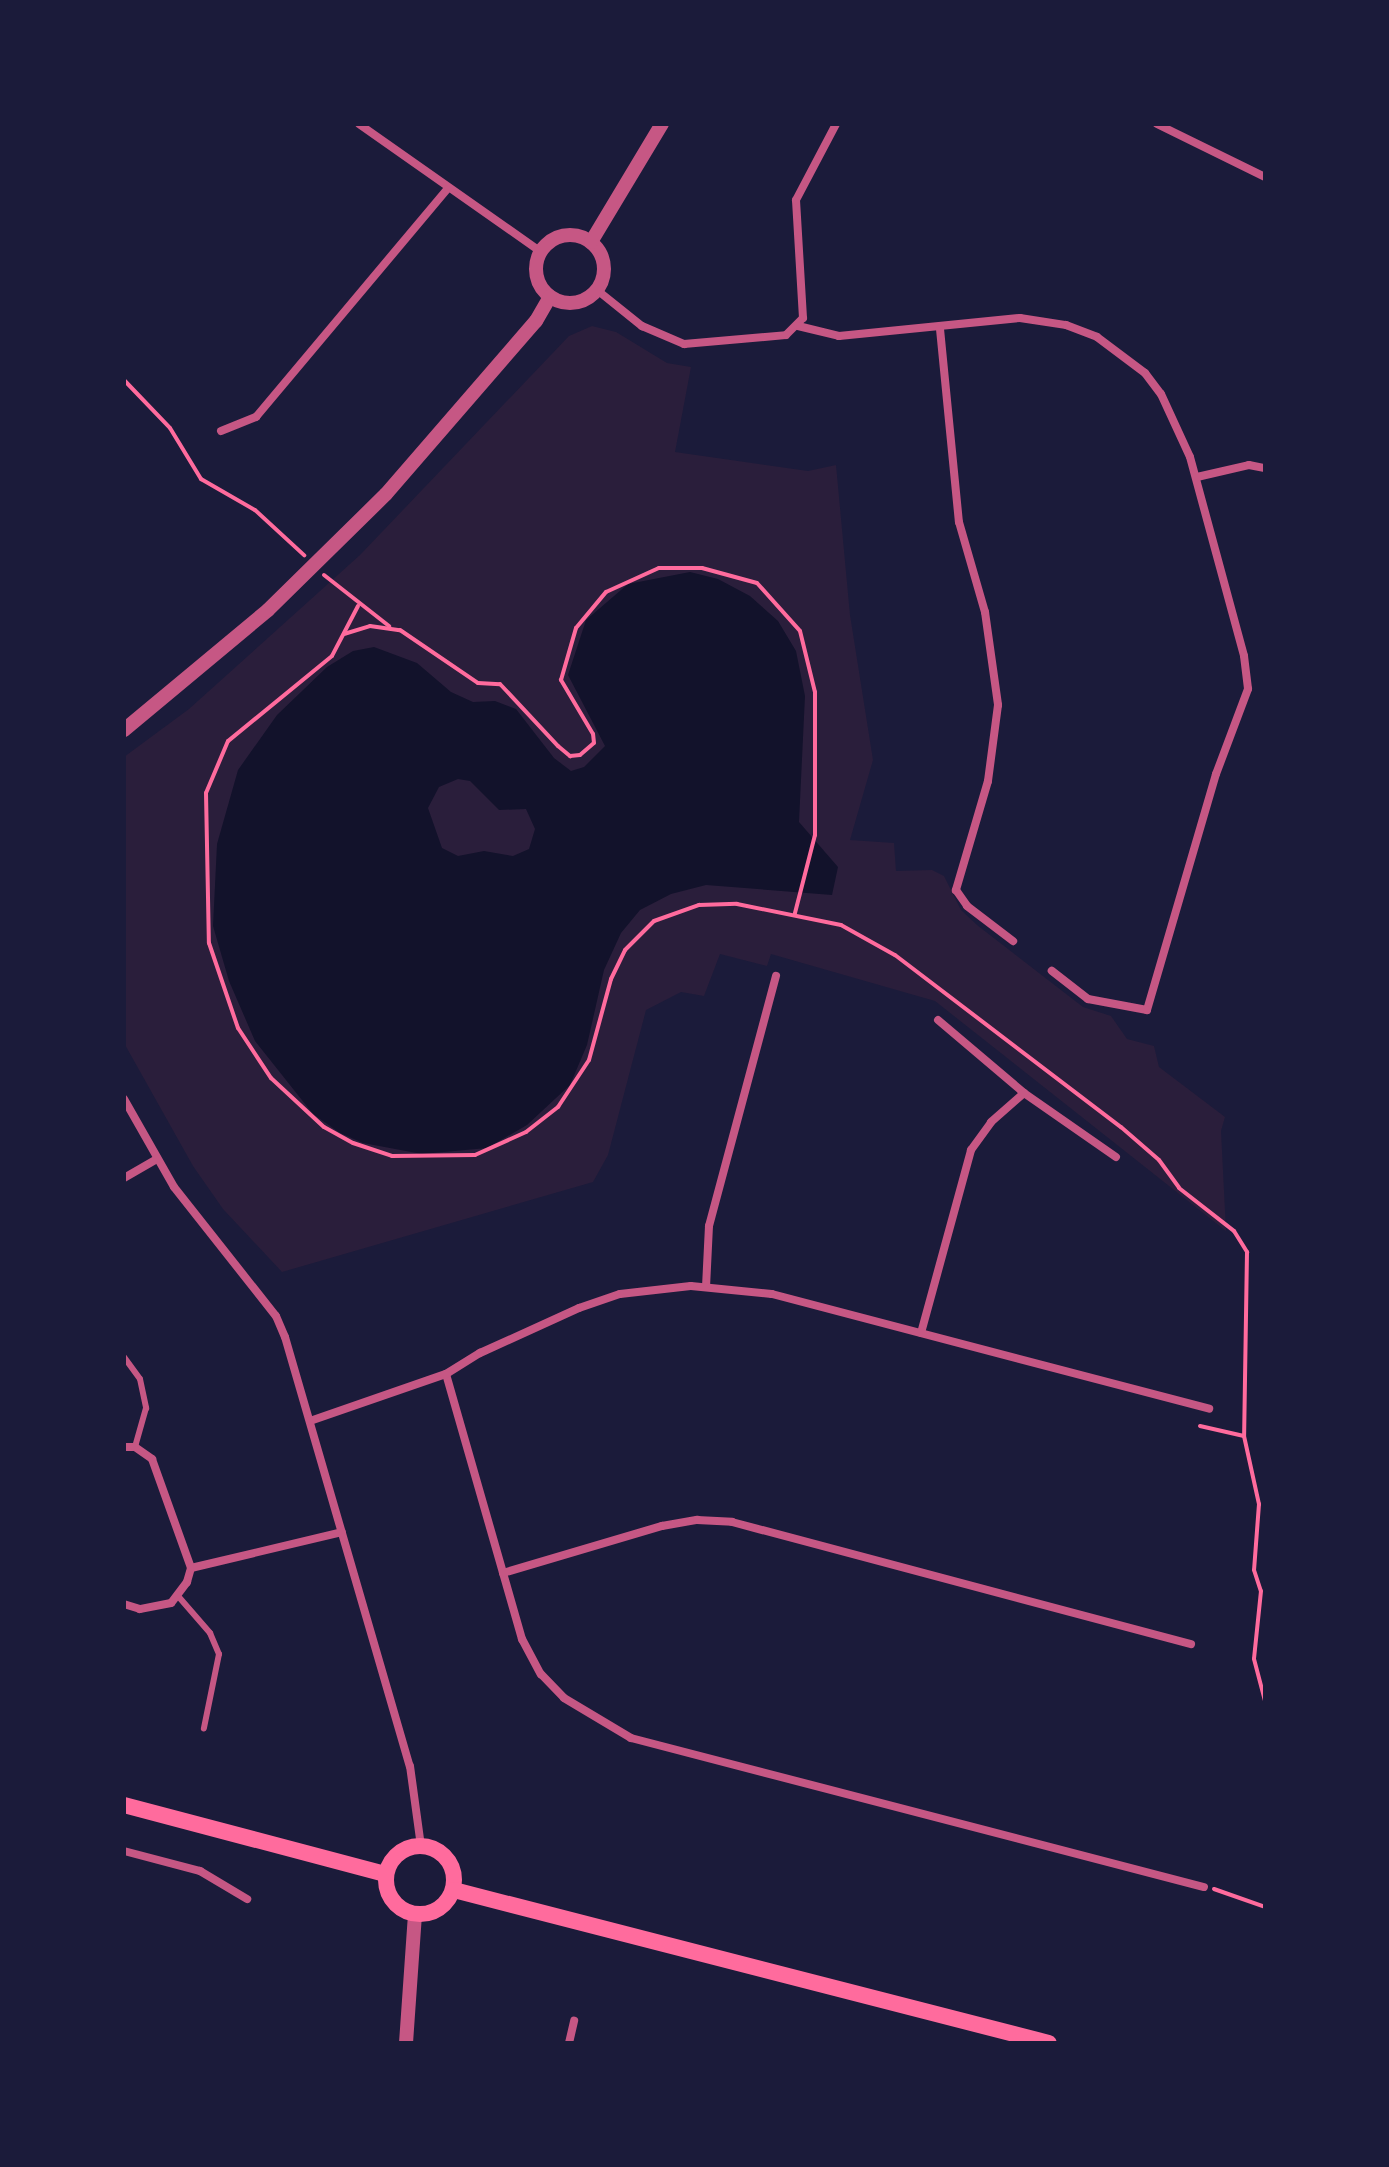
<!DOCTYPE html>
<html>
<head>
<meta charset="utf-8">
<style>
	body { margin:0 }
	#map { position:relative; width:1389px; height:2167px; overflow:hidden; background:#1b1b3a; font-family:Barlow,sans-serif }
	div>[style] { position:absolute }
	.green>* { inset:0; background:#2a1e3b }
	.water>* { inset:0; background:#12122b }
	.path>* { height:4px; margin:-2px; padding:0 2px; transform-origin:2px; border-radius:2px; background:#ff6b9d }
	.service>* { height:6px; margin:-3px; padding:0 3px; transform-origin:3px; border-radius:3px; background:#c65784 }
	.minor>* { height:8px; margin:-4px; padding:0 4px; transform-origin:4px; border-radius:4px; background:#c65784 }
	.tertiary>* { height:14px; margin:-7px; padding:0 7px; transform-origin:7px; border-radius:7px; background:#c65784 }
	.tertiary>.ring { margin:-7px; padding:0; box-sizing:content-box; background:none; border:14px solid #c65784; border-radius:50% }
	.secondary>* { height:16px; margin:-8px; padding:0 8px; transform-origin:8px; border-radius:8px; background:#ff6b9d }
	.secondary>.ring { margin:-8px; padding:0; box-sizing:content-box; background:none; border:16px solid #ff6b9d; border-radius:50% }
	span { translate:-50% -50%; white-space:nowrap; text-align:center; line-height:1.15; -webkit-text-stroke:8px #1b1b3a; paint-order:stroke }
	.frame { position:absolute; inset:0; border:126px solid #1b1b3a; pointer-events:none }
</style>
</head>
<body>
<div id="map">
	<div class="green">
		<i style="clip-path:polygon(592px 326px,616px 332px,667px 363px,691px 367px,675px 452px,808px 471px,836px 465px,850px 615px,873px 760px,850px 840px,894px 843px,896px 871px,932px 870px,944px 876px,961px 910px,977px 925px,1083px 1007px,1111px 1016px,1127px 1039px,1154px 1046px,1159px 1067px,1225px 1117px,1221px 1131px,1226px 1231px,935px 1001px,771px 954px,767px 966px,720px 954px,704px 996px,681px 992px,646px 1010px,608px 1155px,593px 1182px,282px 1272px,223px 1209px,193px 1166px,124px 1043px,124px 757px,189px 709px,360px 555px,569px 336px)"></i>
	</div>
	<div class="water">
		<i style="clip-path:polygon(evenodd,690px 572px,718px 579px,750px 596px,778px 621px,796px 651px,805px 696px,799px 822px,838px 867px,832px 895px,706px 885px,671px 894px,640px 910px,621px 933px,604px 970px,587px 1045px,570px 1085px,527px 1125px,487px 1148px,422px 1154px,363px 1143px,340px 1133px,313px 1114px,255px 1041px,229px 981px,213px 926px,217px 844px,238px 770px,277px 715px,327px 667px,353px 651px,374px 647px,417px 663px,451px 692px,473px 702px,495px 701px,516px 709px,554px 758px,571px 771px,584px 767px,605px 746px,568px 675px,586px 620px,628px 584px,690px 572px,458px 779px,470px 781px,499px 810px,526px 809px,535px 829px,529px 849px,513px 856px,484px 851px,458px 856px,442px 848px,428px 808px,439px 787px,458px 779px)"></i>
	</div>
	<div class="path">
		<i style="left:124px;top:380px;width:66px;rotate:46.2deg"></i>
		<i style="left:170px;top:428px;width:60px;rotate:58.7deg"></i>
		<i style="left:201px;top:479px;width:62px;rotate:29.9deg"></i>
		<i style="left:255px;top:510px;width:67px;rotate:42.6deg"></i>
		<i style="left:324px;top:575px;width:83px;rotate:38.1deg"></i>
		<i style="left:358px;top:606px;width:56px;rotate:117.5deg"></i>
		<i style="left:332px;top:656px;width:134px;rotate:140.7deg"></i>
		<i style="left:228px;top:741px;width:56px;rotate:112.9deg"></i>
		<i style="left:206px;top:793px;width:150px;rotate:88.9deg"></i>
		<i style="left:209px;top:943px;width:90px;rotate:71.2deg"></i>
		<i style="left:238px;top:1028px;width:60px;rotate:56.6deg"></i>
		<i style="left:271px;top:1078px;width:72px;rotate:42.8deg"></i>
		<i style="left:324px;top:1127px;width:33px;rotate:29deg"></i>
		<i style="left:353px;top:1143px;width:41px;rotate:18.4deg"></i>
		<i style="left:392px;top:1156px;width:83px;rotate:-0.7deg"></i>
		<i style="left:475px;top:1155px;width:56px;rotate:-24.3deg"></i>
		<i style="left:526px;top:1132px;width:41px;rotate:-38deg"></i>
		<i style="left:558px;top:1107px;width:56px;rotate:-56.6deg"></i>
		<i style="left:589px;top:1060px;width:84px;rotate:-74.8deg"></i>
		<i style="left:611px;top:979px;width:32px;rotate:-64deg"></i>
		<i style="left:625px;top:950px;width:41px;rotate:-45deg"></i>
		<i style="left:654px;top:921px;width:48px;rotate:-19.6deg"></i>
		<i style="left:699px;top:905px;width:38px;rotate:-2deg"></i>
		<i style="left:737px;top:904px;width:106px;rotate:11.4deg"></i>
		<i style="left:841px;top:925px;width:62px;rotate:29.1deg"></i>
		<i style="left:895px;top:955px;width:284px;rotate:37.3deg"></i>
		<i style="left:1121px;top:1127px;width:50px;rotate:41deg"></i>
		<i style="left:1159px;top:1160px;width:34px;rotate:54deg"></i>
		<i style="left:1179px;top:1188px;width:70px;rotate:38deg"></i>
		<i style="left:1234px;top:1231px;width:25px;rotate:58deg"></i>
		<i style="left:1247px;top:1252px;width:184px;rotate:90.9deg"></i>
		<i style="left:1244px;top:1436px;width:70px;rotate:77.6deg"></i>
		<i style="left:1259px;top:1504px;width:66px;rotate:94.3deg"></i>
		<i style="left:1254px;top:1570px;width:22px;rotate:72deg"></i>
		<i style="left:1261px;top:1591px;width:68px;rotate:95.9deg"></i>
		<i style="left:1254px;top:1659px;width:43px;rotate:75.3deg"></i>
		<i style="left:344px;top:634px;width:27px;rotate:-17deg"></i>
		<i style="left:370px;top:626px;width:30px;rotate:8deg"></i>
		<i style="left:400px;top:630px;width:94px;rotate:34.2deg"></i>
		<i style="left:478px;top:683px;width:22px;rotate:3deg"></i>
		<i style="left:500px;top:684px;width:85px;rotate:46.9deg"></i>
		<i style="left:558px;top:746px;width:16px;rotate:40deg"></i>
		<i style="left:570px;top:756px;width:10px;rotate:-6deg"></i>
		<i style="left:580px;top:755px;width:18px;rotate:-41deg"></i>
		<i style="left:594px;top:743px;width:9px;rotate:-96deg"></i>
		<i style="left:593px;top:734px;width:63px;rotate:-120.7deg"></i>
		<i style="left:561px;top:680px;width:54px;rotate:-73.9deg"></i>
		<i style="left:576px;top:628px;width:47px;rotate:-50.2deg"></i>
		<i style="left:606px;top:592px;width:58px;rotate:-24.4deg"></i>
		<i style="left:659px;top:568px;width:43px"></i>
		<i style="left:702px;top:568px;width:57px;rotate:15.3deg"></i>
		<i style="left:757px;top:583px;width:64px;rotate:48.1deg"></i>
		<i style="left:800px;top:631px;width:63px;rotate:76.2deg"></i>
		<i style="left:815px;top:692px;width:143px;rotate:90deg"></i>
		<i style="left:815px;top:835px;width:81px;rotate:104.4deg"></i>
		<i style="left:1200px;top:1426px;width:45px;rotate:12.8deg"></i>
		<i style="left:1214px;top:1889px;width:54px;rotate:19.4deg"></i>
	</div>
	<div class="service">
		<i style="left:124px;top:1357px;width:27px;rotate:54deg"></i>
		<i style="left:140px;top:1379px;width:30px;rotate:78deg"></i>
		<i style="left:146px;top:1408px;width:41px;rotate:105.8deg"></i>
		<i style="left:178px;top:1596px;width:49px;rotate:49.1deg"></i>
		<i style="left:210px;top:1633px;width:23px;rotate:67deg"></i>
		<i style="left:219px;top:1654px;width:76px;rotate:101.5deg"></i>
	</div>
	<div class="minor">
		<i style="left:359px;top:124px;width:223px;rotate:35.1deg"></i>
		<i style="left:1157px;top:124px;width:120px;rotate:26.1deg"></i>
		<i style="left:597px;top:290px;width:58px;rotate:38.7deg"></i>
		<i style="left:642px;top:326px;width:46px;rotate:23.2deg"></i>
		<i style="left:684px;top:344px;width:102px;rotate:-5deg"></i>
		<i style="left:786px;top:335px;width:24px;rotate:-45deg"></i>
		<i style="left:803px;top:318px;width:118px;rotate:-93.4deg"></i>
		<i style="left:796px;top:200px;width:86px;rotate:-62.2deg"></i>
		<i style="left:798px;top:326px;width:42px;rotate:13.7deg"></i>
		<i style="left:839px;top:336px;width:182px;rotate:-5.7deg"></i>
		<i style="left:1020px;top:318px;width:47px;rotate:8.7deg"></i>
		<i style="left:1066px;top:325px;width:33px;rotate:21deg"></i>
		<i style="left:1097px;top:337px;width:60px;rotate:36.9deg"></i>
		<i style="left:1145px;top:373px;width:26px;rotate:53deg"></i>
		<i style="left:1161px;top:394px;width:69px;rotate:65.3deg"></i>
		<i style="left:1190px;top:457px;width:206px;rotate:74.8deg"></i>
		<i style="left:1244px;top:656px;width:33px;rotate:83deg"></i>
		<i style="left:1248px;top:689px;width:91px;rotate:110.6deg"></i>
		<i style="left:1216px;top:774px;width:246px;rotate:106.3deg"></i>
		<i style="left:1147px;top:1010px;width:60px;rotate:-169.4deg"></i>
		<i style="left:1088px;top:999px;width:46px;rotate:-142.1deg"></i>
		<i style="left:940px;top:329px;width:194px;rotate:84.4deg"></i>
		<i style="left:959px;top:522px;width:94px;rotate:73.9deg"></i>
		<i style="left:985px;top:612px;width:94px;rotate:82deg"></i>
		<i style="left:998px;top:705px;width:77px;rotate:97.5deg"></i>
		<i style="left:988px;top:781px;width:114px;rotate:106.4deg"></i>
		<i style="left:956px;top:890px;width:19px;rotate:55deg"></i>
		<i style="left:967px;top:906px;width:58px;rotate:37.3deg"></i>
		<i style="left:221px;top:431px;width:38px;rotate:-22deg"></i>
		<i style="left:256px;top:417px;width:297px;rotate:-50deg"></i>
		<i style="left:1197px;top:477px;width:53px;rotate:-13deg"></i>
		<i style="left:1249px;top:465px;width:16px;rotate:11deg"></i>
		<i style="left:938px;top:1020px;width:113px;rotate:40.3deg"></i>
		<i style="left:1024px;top:1093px;width:112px;rotate:34.8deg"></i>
		<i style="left:124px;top:1099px;width:101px;rotate:60.4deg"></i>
		<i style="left:174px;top:1187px;width:164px;rotate:51.7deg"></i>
		<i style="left:276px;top:1316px;width:23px;rotate:67deg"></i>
		<i style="left:285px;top:1337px;width:447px;rotate:73.8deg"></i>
		<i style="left:410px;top:1766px;width:81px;rotate:82.2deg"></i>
		<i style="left:124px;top:1178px;width:38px;rotate:-30deg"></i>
		<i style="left:706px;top:1287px;width:61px;rotate:-87.2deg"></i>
		<i style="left:709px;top:1226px;width:259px;rotate:-75deg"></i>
		<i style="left:921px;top:1333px;width:190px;rotate:-74.7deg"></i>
		<i style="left:971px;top:1150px;width:34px;rotate:-54deg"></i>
		<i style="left:991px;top:1122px;width:44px;rotate:-41.3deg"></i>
		<i style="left:446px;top:1374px;width:276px;rotate:74deg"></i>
		<i style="left:522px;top:1639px;width:40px;rotate:62deg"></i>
		<i style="left:541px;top:1674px;width:33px;rotate:46deg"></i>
		<i style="left:564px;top:1698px;width:78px;rotate:30.8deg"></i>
		<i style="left:631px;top:1738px;width:592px;rotate:14.58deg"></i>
		<i style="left:310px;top:1421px;width:144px;rotate:-19.1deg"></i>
		<i style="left:446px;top:1374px;width:40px;rotate:-32deg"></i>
		<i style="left:480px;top:1353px;width:109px;rotate:-24.4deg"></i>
		<i style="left:579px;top:1308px;width:43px;rotate:-18.9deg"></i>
		<i style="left:620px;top:1294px;width:71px;rotate:-6.4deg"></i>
		<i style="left:691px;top:1286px;width:81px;rotate:5.6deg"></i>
		<i style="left:772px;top:1294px;width:452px;rotate:14.7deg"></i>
		<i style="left:124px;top:1447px;width:11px"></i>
		<i style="left:135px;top:1447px;width:21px;rotate:35deg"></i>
		<i style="left:152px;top:1459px;width:116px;rotate:70.3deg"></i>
		<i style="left:191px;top:1568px;width:15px;rotate:106deg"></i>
		<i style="left:187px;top:1582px;width:26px;rotate:127deg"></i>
		<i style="left:171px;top:1603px;width:32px;rotate:169deg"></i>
		<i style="left:140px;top:1609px;width:17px;rotate:-163deg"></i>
		<i style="left:191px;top:1568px;width:155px;rotate:-13.4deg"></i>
		<i style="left:503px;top:1573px;width:166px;rotate:-16.5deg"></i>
		<i style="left:662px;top:1526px;width:36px;rotate:-10deg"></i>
		<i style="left:697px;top:1520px;width:35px;rotate:3deg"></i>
		<i style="left:732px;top:1522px;width:475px;rotate:14.9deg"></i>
		<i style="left:124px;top:1851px;width:79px;rotate:14.7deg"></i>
		<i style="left:200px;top:1871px;width:55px;rotate:30.8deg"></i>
		<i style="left:569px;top:2043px;width:23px;rotate:-77deg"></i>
	</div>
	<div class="tertiary">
		<i class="ring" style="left:536px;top:235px;width:54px;height:54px"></i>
		<i style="left:591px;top:242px;width:138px;rotate:-59deg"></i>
		<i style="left:124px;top:730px;width:187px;rotate:-39.8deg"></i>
		<i style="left:268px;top:610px;width:165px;rotate:-44.5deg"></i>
		<i style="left:386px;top:494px;width:229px;rotate:-49.1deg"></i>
		<i style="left:536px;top:321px;width:28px;rotate:-60deg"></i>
		<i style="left:406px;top:2043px;width:129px;rotate:-86deg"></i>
	</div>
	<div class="secondary">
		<i style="left:124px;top:1805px;width:271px;rotate:14.8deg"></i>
		<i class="ring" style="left:386px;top:1846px;width:52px;height:52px"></i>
		<i style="left:454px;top:1890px;width:614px;rotate:14.42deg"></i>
	</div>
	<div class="frame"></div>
</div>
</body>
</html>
